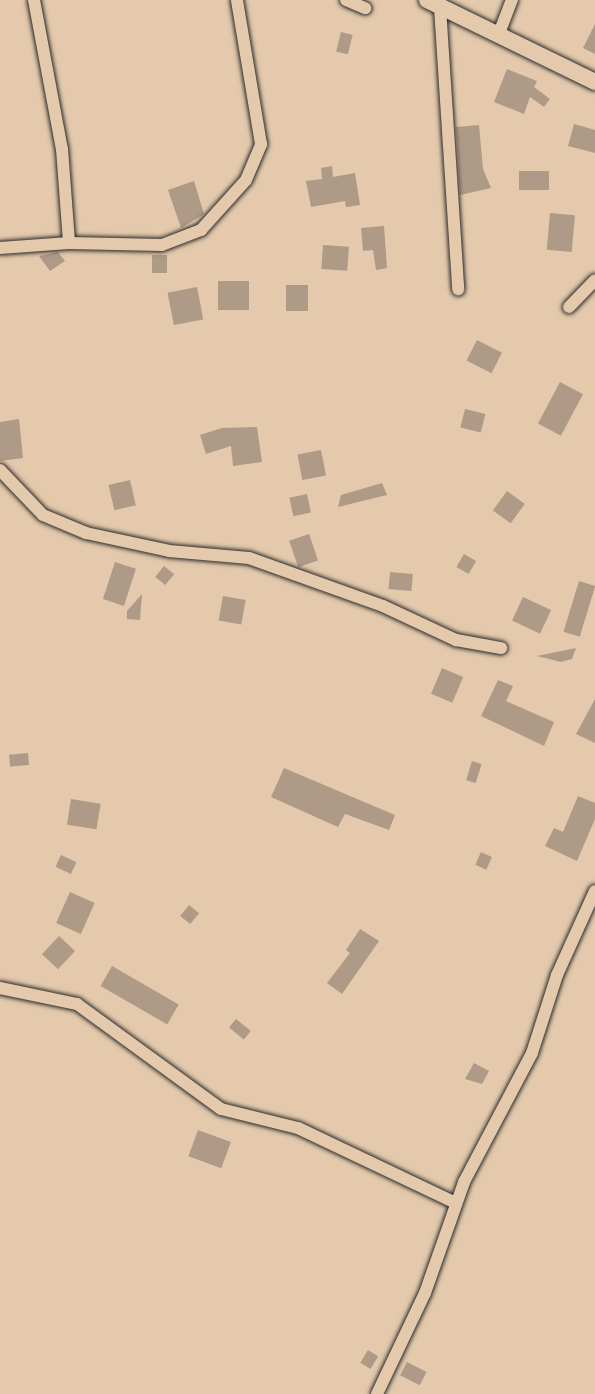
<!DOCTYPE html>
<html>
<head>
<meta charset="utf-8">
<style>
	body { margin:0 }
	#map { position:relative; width:595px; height:1394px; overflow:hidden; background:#e4c9ac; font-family:Kalam,sans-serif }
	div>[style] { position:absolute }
	.building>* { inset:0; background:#ae9a86; transform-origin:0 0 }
	.roads { filter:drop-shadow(0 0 2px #2b2b2b) drop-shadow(0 0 2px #2b2b2b) }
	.street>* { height:12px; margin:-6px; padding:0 6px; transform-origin:6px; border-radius:6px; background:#e4c9ac }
	.secondary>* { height:16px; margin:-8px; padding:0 8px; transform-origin:8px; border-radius:8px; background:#e4c9ac }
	span { translate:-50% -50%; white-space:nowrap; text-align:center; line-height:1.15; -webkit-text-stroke:4.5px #e4c9ac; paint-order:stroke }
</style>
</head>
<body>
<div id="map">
	<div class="building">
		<i style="clip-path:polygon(595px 24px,595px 54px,583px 48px)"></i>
		<i style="left:341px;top:32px;width:12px;height:20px;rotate:14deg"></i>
		<i style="clip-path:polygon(507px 69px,537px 81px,534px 87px,550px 99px,544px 107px,530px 97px,524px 114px,494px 102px)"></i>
		<i style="clip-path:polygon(574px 124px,595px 130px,595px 153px,568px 146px)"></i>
		<i style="clip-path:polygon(479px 125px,483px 169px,491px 188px,460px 195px,456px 127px)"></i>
		<i style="clip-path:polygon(332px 166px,333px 177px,355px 173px,360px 205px,346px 207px,345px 201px,311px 207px,306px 181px,322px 179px,321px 168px)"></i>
		<i style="left:519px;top:171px;width:30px;height:19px"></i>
		<i style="clip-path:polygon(194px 181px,204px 214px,181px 228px,168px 190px)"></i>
		<i style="left:550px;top:213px;width:25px;height:37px;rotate:5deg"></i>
		<i style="clip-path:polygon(384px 226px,387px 268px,376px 270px,373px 250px,363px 251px,361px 228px)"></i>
		<i style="left:323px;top:245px;width:26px;height:24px;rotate:4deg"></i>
		<i style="clip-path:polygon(58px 252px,65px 261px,50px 271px,39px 256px)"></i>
		<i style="left:152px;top:255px;width:15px;height:18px"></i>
		<i style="left:249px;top:281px;width:29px;height:31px;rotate:90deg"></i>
		<i style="left:286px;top:285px;width:22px;height:26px"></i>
		<i style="left:197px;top:287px;width:33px;height:30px;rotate:79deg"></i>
		<i style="left:477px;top:340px;width:28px;height:23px;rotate:27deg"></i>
		<i style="left:560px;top:382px;width:26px;height:47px;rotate:28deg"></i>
		<i style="left:465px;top:409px;width:21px;height:19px;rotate:14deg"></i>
		<i style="clip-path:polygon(19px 419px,23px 458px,0 461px,0 422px)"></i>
		<i style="clip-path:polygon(257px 427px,262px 462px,233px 466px,231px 446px,206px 454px,200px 435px,222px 428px)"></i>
		<i style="left:321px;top:450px;width:26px;height:24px;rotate:79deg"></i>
		<i style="left:130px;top:480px;width:26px;height:22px;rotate:77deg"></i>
		<i style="clip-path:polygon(382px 483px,387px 495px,338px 507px,341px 495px)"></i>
		<i style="left:507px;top:491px;width:22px;height:24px;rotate:36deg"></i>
		<i style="left:307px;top:494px;width:19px;height:18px;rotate:78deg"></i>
		<i style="left:309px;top:534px;width:28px;height:21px;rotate:71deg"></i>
		<i style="left:464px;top:554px;width:14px;height:15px;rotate:30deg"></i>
		<i style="left:115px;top:562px;width:22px;height:39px;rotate:18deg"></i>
		<i style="left:164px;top:566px;width:13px;height:14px;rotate:39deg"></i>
		<i style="left:390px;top:572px;width:23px;height:17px;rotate:5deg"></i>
		<i style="left:579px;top:581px;width:17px;height:53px;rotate:17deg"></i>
		<i style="clip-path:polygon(142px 594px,140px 620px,127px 619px,127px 611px)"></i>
		<i style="left:223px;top:596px;width:23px;height:25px;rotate:10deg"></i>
		<i style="left:523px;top:597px;width:31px;height:26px;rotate:25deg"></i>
		<i style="clip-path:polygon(576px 648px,572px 659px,561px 662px,537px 656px)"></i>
		<i style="left:442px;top:668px;width:23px;height:28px;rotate:23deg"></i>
		<i style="clip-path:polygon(498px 680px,513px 686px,506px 701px,554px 722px,544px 746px,481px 716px)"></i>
		<i style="clip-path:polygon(595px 699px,595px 743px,576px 734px)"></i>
		<i style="left:28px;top:753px;width:12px;height:19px;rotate:85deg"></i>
		<i style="left:472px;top:761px;width:10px;height:20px;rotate:17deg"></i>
		<i style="clip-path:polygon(284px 768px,395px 815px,389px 830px,345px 814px,338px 827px,271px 797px)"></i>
		<i style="clip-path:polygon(578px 796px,595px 803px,595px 819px,577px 861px,545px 846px,554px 828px,563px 832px)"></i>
		<i style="left:71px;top:799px;width:30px;height:26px;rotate:9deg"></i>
		<i style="left:481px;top:852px;width:12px;height:14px;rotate:24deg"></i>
		<i style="left:61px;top:855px;width:17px;height:13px;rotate:25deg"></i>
		<i style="left:70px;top:892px;width:27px;height:34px;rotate:24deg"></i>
		<i style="left:189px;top:905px;width:13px;height:14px;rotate:39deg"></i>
		<i style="clip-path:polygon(360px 929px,379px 941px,342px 994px,327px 983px,350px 953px,346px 950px)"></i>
		<i style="left:59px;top:936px;width:22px;height:25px;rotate:43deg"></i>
		<i style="left:112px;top:966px;width:77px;height:23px;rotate:30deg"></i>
		<i style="left:236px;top:1019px;width:19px;height:11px;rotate:39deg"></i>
		<i style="clip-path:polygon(474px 1063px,489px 1071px,482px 1084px,465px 1079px)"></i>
		<i style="left:198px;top:1130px;width:35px;height:28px;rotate:20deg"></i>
		<i style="left:368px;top:1350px;width:12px;height:15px;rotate:31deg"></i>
		<i style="left:407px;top:1362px;width:22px;height:15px;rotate:27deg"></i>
	</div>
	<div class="roads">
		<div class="street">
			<i style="left:34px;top:0;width:152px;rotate:79.4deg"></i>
			<i style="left:62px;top:149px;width:94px;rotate:85.7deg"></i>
			<i style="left:346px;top:0;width:21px;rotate:23deg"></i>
			<i style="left:440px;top:7px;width:283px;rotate:86.3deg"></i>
			<i style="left:498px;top:36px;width:39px;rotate:-69deg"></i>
			<i style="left:0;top:248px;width:69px;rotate:-4.1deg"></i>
			<i style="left:69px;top:243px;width:93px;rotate:1.2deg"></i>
			<i style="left:162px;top:245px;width:42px;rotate:-21deg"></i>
			<i style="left:201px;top:230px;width:67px;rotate:-48deg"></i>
			<i style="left:246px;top:180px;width:39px;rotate:-67deg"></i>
			<i style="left:261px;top:144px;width:146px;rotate:-99.5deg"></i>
			<i style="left:569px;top:307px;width:37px;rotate:-46deg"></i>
			<i style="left:0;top:470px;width:62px;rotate:46.3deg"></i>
			<i style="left:43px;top:515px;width:47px;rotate:22.7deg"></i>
			<i style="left:86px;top:533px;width:85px;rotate:12.2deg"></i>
			<i style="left:169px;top:551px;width:80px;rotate:5deg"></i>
			<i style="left:249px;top:558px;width:142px;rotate:19.7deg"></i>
			<i style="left:383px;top:606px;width:81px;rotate:25deg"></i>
			<i style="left:456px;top:640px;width:46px;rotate:10.1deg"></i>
			<i style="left:0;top:988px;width:79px;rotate:11.7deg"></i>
			<i style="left:77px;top:1004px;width:178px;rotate:36.1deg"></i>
			<i style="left:221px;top:1109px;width:79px;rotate:13.9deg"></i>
			<i style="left:298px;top:1128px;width:175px;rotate:25.4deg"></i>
			<i style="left:377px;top:1394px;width:112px;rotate:-64.6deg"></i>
			<i style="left:425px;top:1293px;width:118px;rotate:-70.6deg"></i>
			<i style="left:464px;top:1182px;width:146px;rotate:-62.2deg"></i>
			<i style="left:532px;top:1053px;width:82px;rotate:-72.2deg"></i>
			<i style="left:557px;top:975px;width:92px;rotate:-65.7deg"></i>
		</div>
		<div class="secondary">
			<i style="left:427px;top:0;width:187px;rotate:26deg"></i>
		</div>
	</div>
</div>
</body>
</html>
